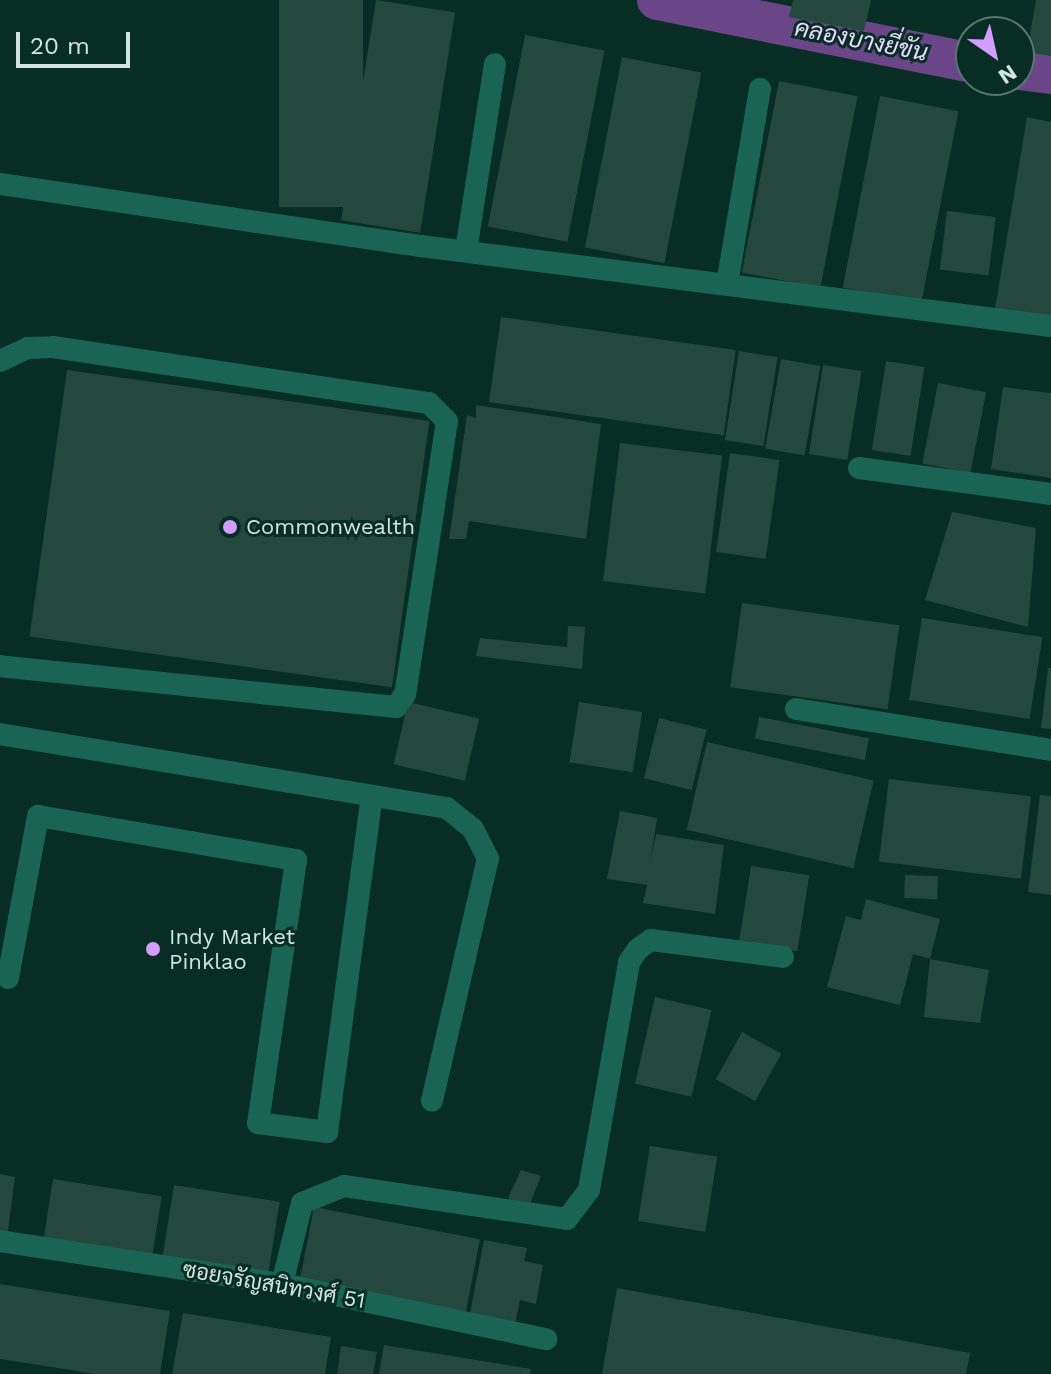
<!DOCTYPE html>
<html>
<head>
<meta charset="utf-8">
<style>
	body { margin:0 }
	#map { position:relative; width:1051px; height:1374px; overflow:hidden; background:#072d24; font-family:"Work Sans",Sarabun,sans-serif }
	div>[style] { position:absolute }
	.canal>* { height:40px; margin:-20px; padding:0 20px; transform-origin:20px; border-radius:20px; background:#6a4587 }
	.building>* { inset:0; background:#24483e; transform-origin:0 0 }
	.service>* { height:22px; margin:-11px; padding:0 11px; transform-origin:11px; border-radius:11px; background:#196452 }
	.minor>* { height:22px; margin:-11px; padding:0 11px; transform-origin:11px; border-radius:11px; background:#196452 }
	.dots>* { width:22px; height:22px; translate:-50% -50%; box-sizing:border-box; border:4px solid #072d24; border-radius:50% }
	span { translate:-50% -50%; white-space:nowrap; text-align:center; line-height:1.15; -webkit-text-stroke:6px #072d24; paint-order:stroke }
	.poi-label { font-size:22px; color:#d1e5de }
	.left { translate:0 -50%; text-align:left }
	.street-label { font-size:22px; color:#d1e5de }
	.water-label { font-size:24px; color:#ecd8ff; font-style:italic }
	.north { position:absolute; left:955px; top:16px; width:80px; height:80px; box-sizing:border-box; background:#072d24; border:2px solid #58776e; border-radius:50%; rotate:146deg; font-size:22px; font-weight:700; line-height:32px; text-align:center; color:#d1e5de }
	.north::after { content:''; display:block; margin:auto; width:28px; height:36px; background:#d29dfd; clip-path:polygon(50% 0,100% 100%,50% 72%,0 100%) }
	.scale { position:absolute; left:16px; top:32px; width:114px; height:36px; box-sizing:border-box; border:4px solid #d1e5de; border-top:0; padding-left:10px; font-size:24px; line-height:28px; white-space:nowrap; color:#d1e5de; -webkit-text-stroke:6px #072d24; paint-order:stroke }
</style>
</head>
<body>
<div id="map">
	<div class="canal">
		<i style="left:657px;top:0;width:320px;rotate:11.3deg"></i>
		<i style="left:1019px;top:70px;width:32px;rotate:7deg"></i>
	</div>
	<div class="building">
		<i style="left:279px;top:0;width:84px;height:207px"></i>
		<i style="left:376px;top:0;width:80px;height:223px;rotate:9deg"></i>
		<i style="clip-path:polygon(793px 0,871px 0,864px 31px,789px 17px)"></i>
		<i style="clip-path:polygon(1036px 0,1051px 0,1051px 56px,1027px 52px)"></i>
		<i style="left:525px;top:35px;width:81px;height:195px;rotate:11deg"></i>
		<i style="left:622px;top:57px;width:81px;height:194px;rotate:11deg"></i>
		<i style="left:779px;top:81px;width:80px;height:195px;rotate:11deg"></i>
		<i style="left:880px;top:96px;width:80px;height:195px;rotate:11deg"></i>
		<i style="clip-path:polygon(1027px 117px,1051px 122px,1051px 318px,995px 309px)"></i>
		<i style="left:947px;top:211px;width:49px;height:59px;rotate:7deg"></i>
		<i style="left:501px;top:317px;width:237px;height:86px;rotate:8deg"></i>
		<i style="left:739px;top:351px;width:39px;height:90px;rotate:9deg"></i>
		<i style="left:781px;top:359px;width:40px;height:91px;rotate:10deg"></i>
		<i style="left:886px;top:361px;width:39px;height:90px;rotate:9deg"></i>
		<i style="left:823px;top:365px;width:39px;height:90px;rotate:9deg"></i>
		<i style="left:67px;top:370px;width:366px;height:269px;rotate:8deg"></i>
		<i style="left:938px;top:383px;width:49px;height:82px;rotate:11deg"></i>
		<i style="clip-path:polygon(1003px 387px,1051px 393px,1051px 478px,991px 469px)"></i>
		<i style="clip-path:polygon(476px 405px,601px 424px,586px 539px,469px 521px,466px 539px,449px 539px,467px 415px,476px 418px)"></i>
		<i style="left:620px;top:443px;width:103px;height:139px;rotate:7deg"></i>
		<i style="left:730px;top:453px;width:50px;height:100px;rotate:8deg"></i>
		<i style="clip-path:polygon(952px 512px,1036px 528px,1028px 627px,925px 600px)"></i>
		<i style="left:742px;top:603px;width:159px;height:85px;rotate:8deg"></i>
		<i style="left:922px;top:618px;width:122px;height:83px;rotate:9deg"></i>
		<i style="clip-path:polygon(568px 626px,585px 627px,582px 669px,476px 656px,480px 638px,567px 647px)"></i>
		<i style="clip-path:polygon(1048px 668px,1051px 668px,1051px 729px,1041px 728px)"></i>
		<i style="left:408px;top:702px;width:73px;height:64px;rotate:13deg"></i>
		<i style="left:579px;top:702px;width:64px;height:61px;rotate:9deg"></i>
		<i style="left:759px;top:717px;width:112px;height:22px;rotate:11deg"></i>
		<i style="left:659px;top:718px;width:49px;height:62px;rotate:14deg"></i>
		<i style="left:707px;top:742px;width:171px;height:90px;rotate:13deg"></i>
		<i style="left:889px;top:779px;width:143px;height:83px;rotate:7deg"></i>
		<i style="clip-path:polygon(1040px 795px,1051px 796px,1051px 895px,1028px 892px)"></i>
		<i style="clip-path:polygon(620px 811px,657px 818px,650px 864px,656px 834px,724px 845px,715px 914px,643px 903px,647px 885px,607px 879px)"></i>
		<i style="left:751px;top:866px;width:59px;height:77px;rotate:9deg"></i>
		<i style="left:905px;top:875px;width:33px;height:23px;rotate:2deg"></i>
		<i style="clip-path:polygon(866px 899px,940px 919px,930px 959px,989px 970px,980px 1023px,924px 1017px,930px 959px,913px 954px,900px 1005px,827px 987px,846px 916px,861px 920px)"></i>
		<i style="left:655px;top:997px;width:58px;height:89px;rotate:13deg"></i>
		<i style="left:742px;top:1032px;width:45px;height:54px;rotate:29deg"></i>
		<i style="left:650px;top:1146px;width:68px;height:76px;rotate:9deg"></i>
		<i style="clip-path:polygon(521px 1170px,541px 1176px,528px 1209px,508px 1198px)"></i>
		<i style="clip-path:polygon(0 1174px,15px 1177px,7px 1239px,0 1238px)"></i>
		<i style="left:53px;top:1179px;width:110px;height:61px;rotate:9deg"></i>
		<i style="left:174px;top:1185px;width:107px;height:74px;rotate:9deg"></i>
		<i style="left:314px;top:1207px;width:169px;height:74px;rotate:11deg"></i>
		<i style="clip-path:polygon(484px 1240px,527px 1248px,524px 1261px,543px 1265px,536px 1304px,520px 1300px,514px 1328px,469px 1319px)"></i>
		<i style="clip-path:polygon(0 1284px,170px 1311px,160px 1374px,96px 1374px,0 1359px)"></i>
		<i style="clip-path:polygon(617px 1288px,970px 1353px,966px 1374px,602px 1374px)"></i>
		<i style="clip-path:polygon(183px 1313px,331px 1337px,325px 1374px,172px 1374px)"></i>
		<i style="clip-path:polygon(384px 1345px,531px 1369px,530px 1374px,379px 1374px)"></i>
		<i style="clip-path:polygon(341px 1346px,377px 1352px,373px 1374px,337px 1374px)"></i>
	</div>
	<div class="service">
		<i style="left:466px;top:251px;width:189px;rotate:-81.2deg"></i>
		<i style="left:727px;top:284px;width:198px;rotate:-80.4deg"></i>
		<i style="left:0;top:361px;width:31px;rotate:-25deg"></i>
		<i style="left:28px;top:348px;width:25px;rotate:-2deg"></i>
		<i style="left:53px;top:347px;width:380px;rotate:8.5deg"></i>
		<i style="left:429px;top:403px;width:25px;rotate:45deg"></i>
		<i style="left:447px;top:421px;width:276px;rotate:98.7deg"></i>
		<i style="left:405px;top:694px;width:16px;rotate:125deg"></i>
		<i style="left:396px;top:707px;width:398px;rotate:-174.1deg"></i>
		<i style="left:0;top:734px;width:453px;rotate:9.4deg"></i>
		<i style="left:447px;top:808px;width:33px;rotate:39deg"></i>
		<i style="left:473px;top:829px;width:33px;rotate:63deg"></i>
		<i style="left:488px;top:858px;width:249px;rotate:103deg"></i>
		<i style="left:8px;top:978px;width:165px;rotate:-79.5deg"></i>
		<i style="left:38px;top:816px;width:262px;rotate:9.7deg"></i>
		<i style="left:296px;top:860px;width:266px;rotate:98.2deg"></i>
		<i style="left:258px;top:1123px;width:70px;rotate:7.4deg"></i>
		<i style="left:327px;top:1132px;width:339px;rotate:-82.4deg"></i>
	</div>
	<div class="minor">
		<i style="left:0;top:184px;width:426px;rotate:8.4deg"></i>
		<i style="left:421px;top:246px;width:635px;rotate:7.24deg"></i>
		<i style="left:859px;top:468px;width:194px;rotate:7.7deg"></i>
		<i style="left:796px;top:709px;width:258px;rotate:9.1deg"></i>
		<i style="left:0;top:1241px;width:285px;rotate:8.7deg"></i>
		<i style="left:282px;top:1284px;width:270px;rotate:11.8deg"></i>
		<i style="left:282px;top:1284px;width:83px;rotate:-76.1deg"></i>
		<i style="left:302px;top:1203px;width:45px;rotate:-22deg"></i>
		<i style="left:344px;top:1186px;width:225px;rotate:8.4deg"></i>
		<i style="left:567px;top:1219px;width:36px;rotate:-53deg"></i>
		<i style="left:589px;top:1190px;width:231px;rotate:-80deg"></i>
		<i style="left:629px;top:962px;width:16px;rotate:-55deg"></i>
		<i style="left:638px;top:949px;width:16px;rotate:-35deg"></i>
		<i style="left:651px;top:940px;width:133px;rotate:7.3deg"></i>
	</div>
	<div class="dots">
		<i style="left:230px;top:527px;background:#d29dfd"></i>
		<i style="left:153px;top:949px;background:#d29dfd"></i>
	</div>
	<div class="poi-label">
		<span class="left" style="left:246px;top:527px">Commonwealth</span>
		<span class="left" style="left:169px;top:949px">Indy Market<br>Pinklao</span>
	</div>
	<div class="street-label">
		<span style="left:274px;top:1285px;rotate:10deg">ซอยจรัญสนิทวงศ์ 51</span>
	</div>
	<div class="water-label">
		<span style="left:861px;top:41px;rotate:11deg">คลองบางยี่ขัน</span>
	</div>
	<div class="north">N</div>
	<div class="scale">20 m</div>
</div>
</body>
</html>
